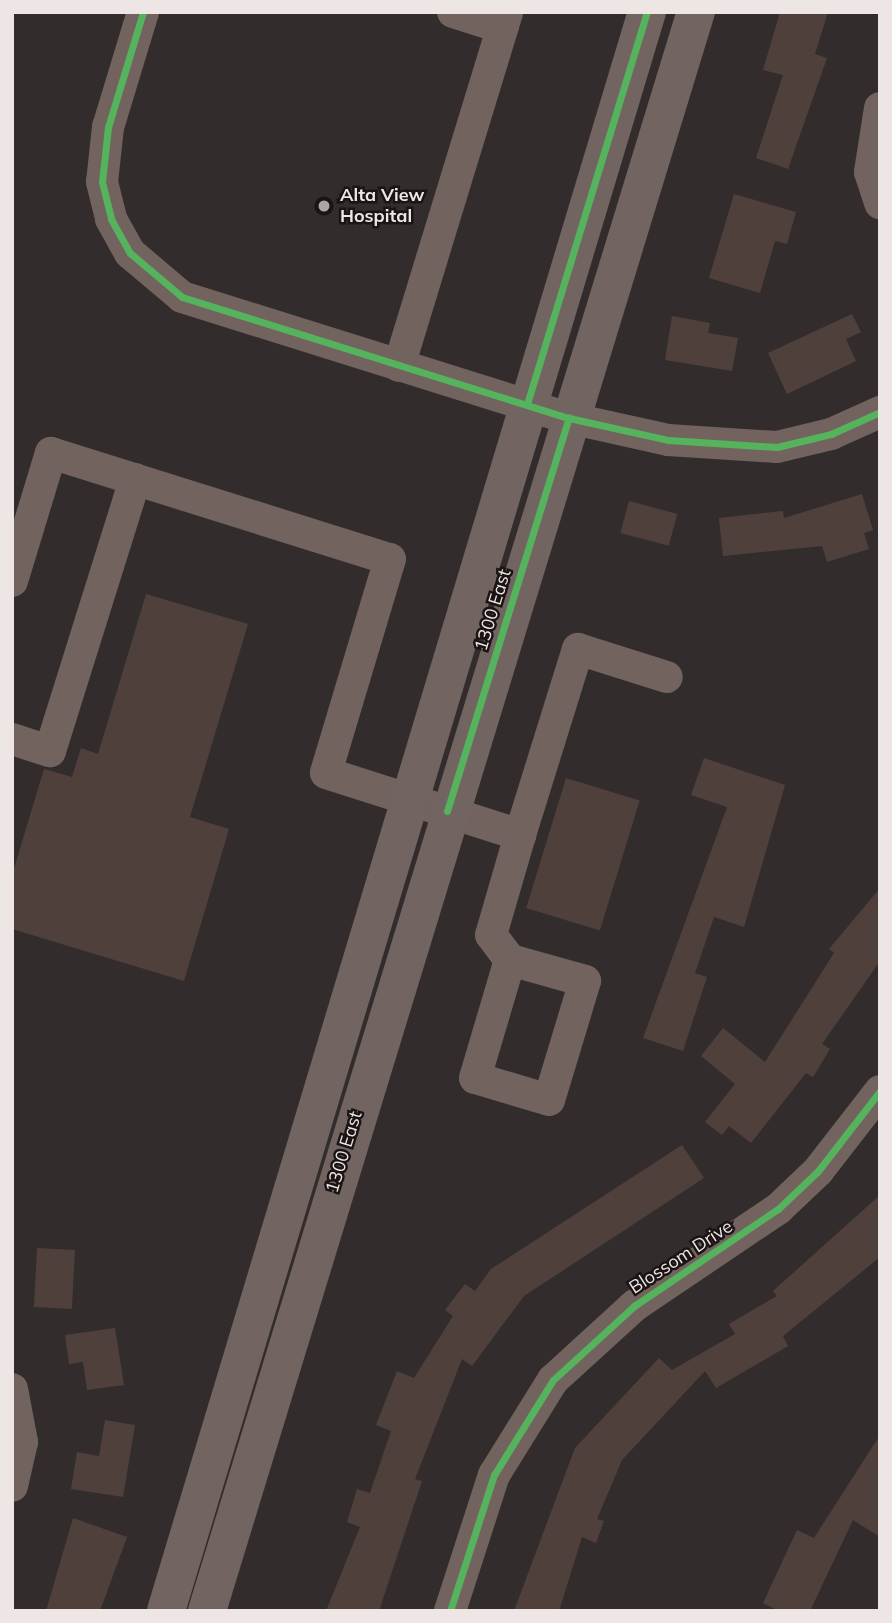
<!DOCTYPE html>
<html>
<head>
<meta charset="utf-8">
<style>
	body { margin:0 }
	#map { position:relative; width:892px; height:1623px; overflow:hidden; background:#322d2c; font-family:Mulish,sans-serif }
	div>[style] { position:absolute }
	.building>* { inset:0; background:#50403c; transform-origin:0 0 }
	.minor>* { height:32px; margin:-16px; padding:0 16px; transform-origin:16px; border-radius:16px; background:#73635f }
	.major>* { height:38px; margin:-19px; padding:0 19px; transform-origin:19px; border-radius:19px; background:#726461 }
	.cycleway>* { height:7px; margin:-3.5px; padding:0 3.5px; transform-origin:3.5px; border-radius:3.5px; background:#56b35d }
	.dots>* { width:19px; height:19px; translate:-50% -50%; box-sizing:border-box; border:4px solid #1a1514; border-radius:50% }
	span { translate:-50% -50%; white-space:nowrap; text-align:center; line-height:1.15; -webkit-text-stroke:5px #1a1514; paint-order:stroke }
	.poi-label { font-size:18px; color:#ede6e4; font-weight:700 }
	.left { translate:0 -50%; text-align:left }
	.street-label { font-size:18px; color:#ede6e4 }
	.frame { position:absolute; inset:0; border:14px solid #ede6e4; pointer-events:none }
</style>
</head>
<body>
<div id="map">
	<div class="building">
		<i style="clip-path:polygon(780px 12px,828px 12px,815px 54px,827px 58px,788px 169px,756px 158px,783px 75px,763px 70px)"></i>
		<i style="clip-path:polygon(734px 194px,796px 212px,787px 244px,775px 241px,760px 293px,709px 278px)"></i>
		<i style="clip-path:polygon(852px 314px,861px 332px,846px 339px,856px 361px,787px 394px,768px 353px)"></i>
		<i style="clip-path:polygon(672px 316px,710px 323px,708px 333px,738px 338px,732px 371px,665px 360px)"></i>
		<i style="clip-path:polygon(862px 494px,873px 530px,864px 533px,869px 549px,827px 562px,822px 546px,723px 556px,719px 518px,783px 511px,784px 518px)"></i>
		<i style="left:629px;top:501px;width:50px;height:33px;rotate:15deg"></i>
		<i style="clip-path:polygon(146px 594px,248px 624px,190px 817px,229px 829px,184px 981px,12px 929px,12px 875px,44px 769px,72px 777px,81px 748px,98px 754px)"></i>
		<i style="clip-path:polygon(704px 758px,785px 785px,744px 927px,714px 917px,695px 973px,707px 977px,683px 1051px,643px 1038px,727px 807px,691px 795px)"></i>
		<i style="left:566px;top:778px;width:77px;height:136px;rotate:17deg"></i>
		<i style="clip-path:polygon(880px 888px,880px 961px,822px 1044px,830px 1049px,813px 1077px,806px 1073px,751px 1143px,729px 1126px,722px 1135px,705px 1122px,735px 1084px,701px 1056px,723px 1028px,765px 1062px,834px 953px,829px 949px)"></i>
		<i style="clip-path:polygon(682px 1145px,704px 1178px,524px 1296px,472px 1366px,462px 1359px,415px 1479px,422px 1481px,379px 1611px,326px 1611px,360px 1527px,347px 1522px,357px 1489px,370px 1493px,391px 1431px,376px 1425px,397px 1371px,414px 1378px,453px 1316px,445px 1310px,465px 1284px,475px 1291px,491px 1269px)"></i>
		<i style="clip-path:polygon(880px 1195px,880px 1257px,783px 1336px,788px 1346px,716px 1388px,705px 1371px,622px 1460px,597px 1519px,604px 1521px,596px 1543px,582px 1537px,559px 1611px,514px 1611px,575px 1448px,659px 1358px,672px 1370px,735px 1334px,729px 1324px,777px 1296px,773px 1291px)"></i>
		<i style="left:37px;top:1248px;width:38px;height:59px;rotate:3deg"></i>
		<i style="clip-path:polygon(115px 1328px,124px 1385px,87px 1390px,83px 1362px,69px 1364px,65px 1335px)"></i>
		<i style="clip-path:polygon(105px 1420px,135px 1425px,123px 1497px,71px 1489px,77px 1452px,99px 1456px)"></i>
		<i style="clip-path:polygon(880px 1435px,880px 1537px,853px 1520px,810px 1611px,779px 1611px,763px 1603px,797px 1530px,814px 1538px)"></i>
		<i style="clip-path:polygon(73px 1518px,127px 1537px,100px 1611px,46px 1611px)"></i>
	</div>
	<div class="minor">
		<i style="left:143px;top:12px;width:120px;rotate:106.9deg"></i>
		<i style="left:108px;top:127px;width:55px;rotate:96.2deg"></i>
		<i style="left:102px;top:182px;width:38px;rotate:76deg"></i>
		<i style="left:111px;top:219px;width:39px;rotate:61deg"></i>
		<i style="left:130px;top:253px;width:68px;rotate:40.2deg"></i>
		<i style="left:182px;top:297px;width:405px;rotate:17.4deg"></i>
		<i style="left:569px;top:418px;width:101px;rotate:12.5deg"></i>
		<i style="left:668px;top:440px;width:109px;rotate:3.7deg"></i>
		<i style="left:777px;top:447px;width:56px;rotate:-13.5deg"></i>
		<i style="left:831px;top:434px;width:54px;rotate:-24.2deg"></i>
		<i style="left:453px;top:12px;width:52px;rotate:17.7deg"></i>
		<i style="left:880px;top:108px;width:65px;rotate:98.9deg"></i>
		<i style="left:870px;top:172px;width:33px;rotate:72deg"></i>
		<i style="left:399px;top:366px;width:370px;rotate:-73deg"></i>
		<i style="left:12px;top:581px;width:134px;rotate:-73.1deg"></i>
		<i style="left:51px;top:453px;width:355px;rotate:17.4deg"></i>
		<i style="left:390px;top:559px;width:223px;rotate:106.7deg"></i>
		<i style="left:326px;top:773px;width:204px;rotate:17.7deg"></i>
		<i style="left:520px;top:835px;width:195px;rotate:-72.7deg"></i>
		<i style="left:578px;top:649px;width:93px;rotate:17.5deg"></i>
		<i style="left:12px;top:739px;width:40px;rotate:18deg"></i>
		<i style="left:50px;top:751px;width:285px;rotate:-72.6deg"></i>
		<i style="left:510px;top:960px;width:78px;rotate:15.6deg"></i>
		<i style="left:585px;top:981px;width:124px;rotate:106.8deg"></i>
		<i style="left:549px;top:1100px;width:77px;rotate:-163.4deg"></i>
		<i style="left:475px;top:1078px;width:123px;rotate:-73.5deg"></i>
		<i style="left:510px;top:960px;width:31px;rotate:-127deg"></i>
		<i style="left:491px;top:935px;width:104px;rotate:-73.8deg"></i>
		<i style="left:12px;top:1389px;width:54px;rotate:79.3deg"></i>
		<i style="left:22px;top:1442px;width:45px;rotate:102.8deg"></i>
		<i style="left:450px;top:1611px;width:143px;rotate:-72.1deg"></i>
		<i style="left:494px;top:1475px;width:112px;rotate:-58.2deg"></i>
		<i style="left:553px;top:1380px;width:110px;rotate:-42.4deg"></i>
		<i style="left:634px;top:1306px;width:174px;rotate:-34deg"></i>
		<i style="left:778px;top:1209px;width:55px;rotate:-43.5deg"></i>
		<i style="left:818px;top:1171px;width:101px;rotate:-52.2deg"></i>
	</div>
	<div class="major">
		<i style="left:166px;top:1611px;width:1670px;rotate:-73.26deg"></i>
		<i style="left:207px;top:1611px;width:1672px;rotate:-73deg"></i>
	</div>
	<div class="cycleway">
		<i style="left:143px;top:12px;width:120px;rotate:106.9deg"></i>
		<i style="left:108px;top:127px;width:55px;rotate:96.2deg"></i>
		<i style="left:102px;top:182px;width:38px;rotate:76deg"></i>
		<i style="left:111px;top:219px;width:39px;rotate:61deg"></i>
		<i style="left:130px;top:253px;width:68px;rotate:40.2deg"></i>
		<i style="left:182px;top:297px;width:405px;rotate:17.4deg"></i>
		<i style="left:569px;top:418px;width:101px;rotate:12.5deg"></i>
		<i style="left:668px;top:440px;width:109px;rotate:3.7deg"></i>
		<i style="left:777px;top:447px;width:56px;rotate:-13.5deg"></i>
		<i style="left:831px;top:434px;width:54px;rotate:-24.2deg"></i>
		<i style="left:527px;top:404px;width:410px;rotate:-73deg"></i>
		<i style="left:447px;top:811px;width:412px;rotate:-72.8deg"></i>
		<i style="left:450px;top:1611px;width:143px;rotate:-72.1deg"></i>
		<i style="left:494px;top:1475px;width:112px;rotate:-58.2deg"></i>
		<i style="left:553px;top:1380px;width:110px;rotate:-42.4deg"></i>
		<i style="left:634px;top:1306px;width:174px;rotate:-34deg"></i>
		<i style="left:778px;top:1209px;width:55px;rotate:-43.5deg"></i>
		<i style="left:818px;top:1171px;width:101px;rotate:-52.2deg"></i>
	</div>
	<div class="dots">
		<i style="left:324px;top:206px;background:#aca5a4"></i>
	</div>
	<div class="poi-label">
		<span class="left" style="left:340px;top:206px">Alta View<br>Hospital</span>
	</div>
	<div class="street-label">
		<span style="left:493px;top:610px;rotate:-73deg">1300 East</span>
		<span style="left:344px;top:1152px;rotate:-73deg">1300 East</span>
		<span style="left:681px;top:1257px;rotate:-33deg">Blossom Drive</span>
	</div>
	<div class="frame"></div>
</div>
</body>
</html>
